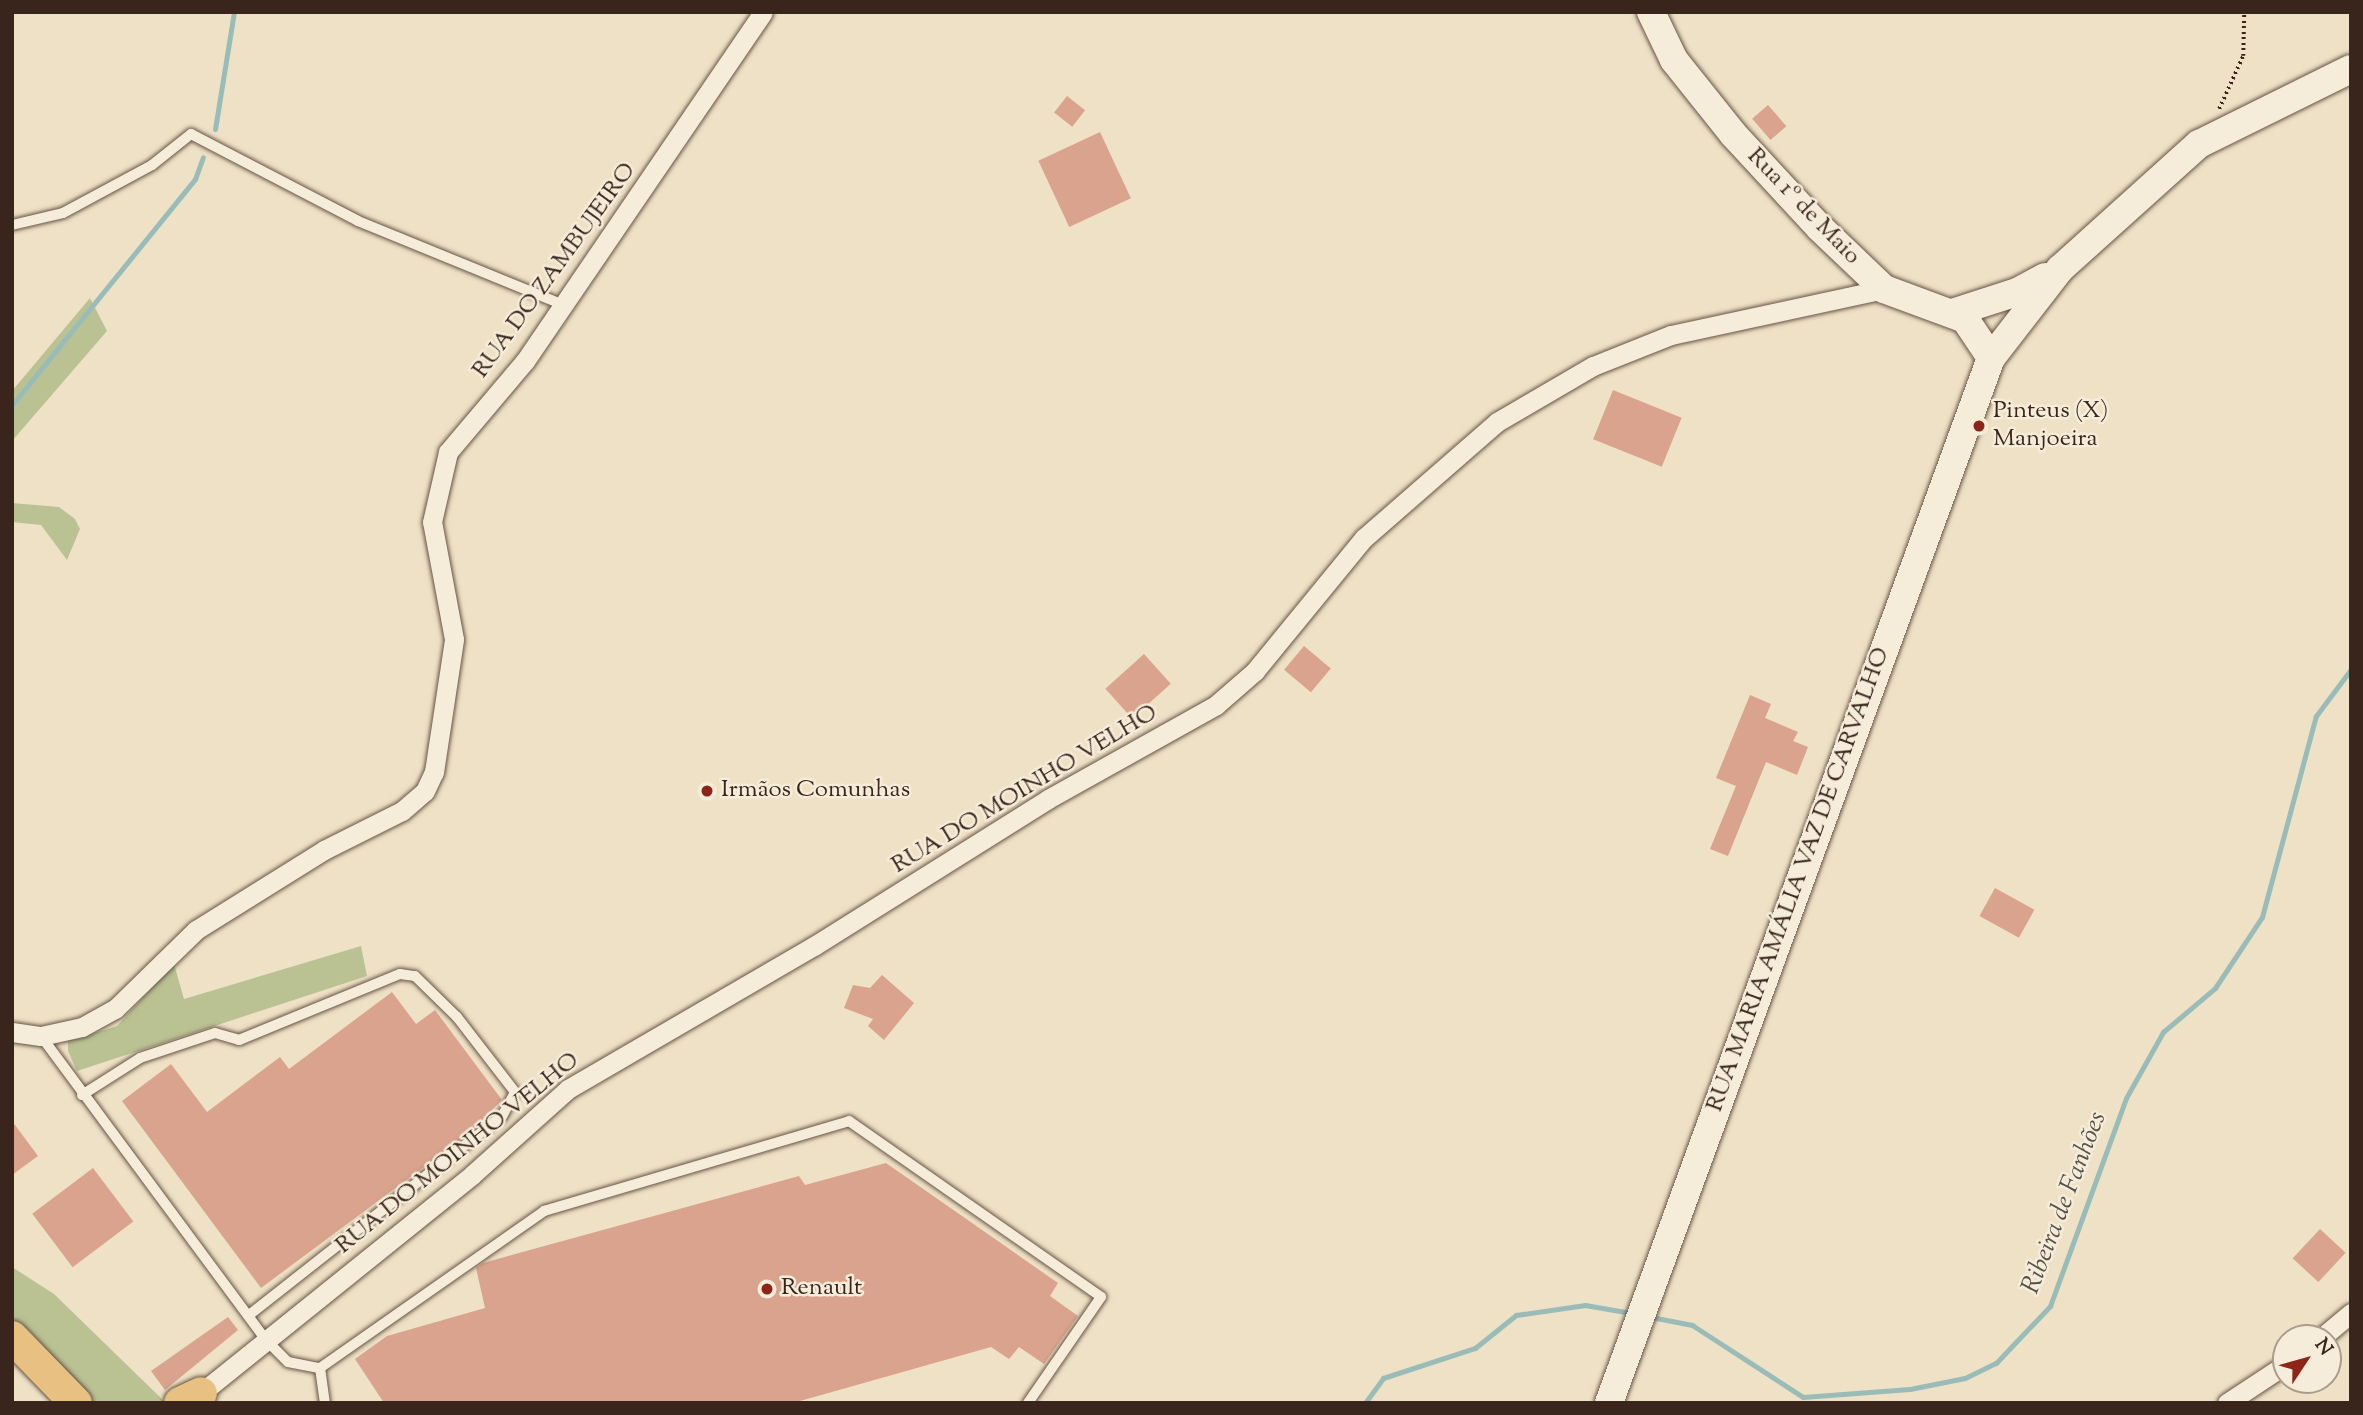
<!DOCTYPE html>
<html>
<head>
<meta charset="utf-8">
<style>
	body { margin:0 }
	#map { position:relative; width:2363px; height:1415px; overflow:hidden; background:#efe1c5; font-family:"Sorts Mill Goudy",serif }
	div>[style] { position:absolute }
	.green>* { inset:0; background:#bac294 }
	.stream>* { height:5px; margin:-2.5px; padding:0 2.5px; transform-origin:2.5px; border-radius:2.5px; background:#9abcb9 }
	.building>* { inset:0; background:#daa38d; transform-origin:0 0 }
	.path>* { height:3.5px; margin-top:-1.75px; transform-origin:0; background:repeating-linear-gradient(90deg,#39251c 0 2px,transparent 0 5.5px) }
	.roads { filter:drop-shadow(0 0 2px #665446) drop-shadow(0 0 2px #665446) }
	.lane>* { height:10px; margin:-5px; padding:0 5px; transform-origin:5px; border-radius:5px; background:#f5ecd9 }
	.street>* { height:19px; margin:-9.5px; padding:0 9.5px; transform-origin:9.5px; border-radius:9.5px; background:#f5ecd9 }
	.secondary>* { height:28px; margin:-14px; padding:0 14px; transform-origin:14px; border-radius:14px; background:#f5ecd9 }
	.primary>* { height:32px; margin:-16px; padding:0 16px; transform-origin:16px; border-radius:16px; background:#e8c082 }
	.dots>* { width:19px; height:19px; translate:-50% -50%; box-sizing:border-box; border:4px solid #f5ecd9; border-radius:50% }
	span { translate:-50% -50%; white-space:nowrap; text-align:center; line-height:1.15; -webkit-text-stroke:5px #f5ecd9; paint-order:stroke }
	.street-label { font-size:24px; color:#39251c }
	.poi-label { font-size:24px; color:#39251c }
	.left { translate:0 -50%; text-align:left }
	.water-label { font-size:26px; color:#56524b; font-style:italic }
	.frame { position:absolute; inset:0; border:14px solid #39251c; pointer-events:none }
	.north { position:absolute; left:2272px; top:1324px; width:70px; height:70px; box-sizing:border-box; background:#f5ecd9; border:2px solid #aa9c8d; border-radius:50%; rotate:54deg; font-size:19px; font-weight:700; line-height:28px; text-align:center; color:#39251c }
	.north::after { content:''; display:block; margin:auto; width:24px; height:32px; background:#8f2418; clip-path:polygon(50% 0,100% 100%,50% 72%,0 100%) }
</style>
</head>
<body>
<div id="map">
	<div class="green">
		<i style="clip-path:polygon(90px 298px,107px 331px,12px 441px,12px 391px)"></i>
		<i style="clip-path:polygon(12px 503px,59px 507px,75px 519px,80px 529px,67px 560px,41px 525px,12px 522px)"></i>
		<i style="clip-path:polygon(361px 946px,367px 976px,77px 1071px,68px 1051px,68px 1041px,117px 1026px,174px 964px,184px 999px)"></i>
		<i style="clip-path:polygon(12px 1267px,54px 1294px,164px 1401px,95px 1403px,67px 1384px,12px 1318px)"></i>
	</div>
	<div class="stream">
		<i style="left:215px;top:129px;width:119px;rotate:-80.8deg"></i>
		<i style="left:12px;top:405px;width:291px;rotate:-51deg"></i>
		<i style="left:195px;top:179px;width:23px;rotate:-70deg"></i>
		<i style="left:1651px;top:1317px;width:42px;rotate:11deg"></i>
		<i style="left:1692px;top:1325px;width:132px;rotate:33deg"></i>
		<i style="left:1803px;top:1397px;width:107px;rotate:-4.3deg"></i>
		<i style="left:1910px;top:1389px;width:56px;rotate:-11.3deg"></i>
		<i style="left:1965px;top:1378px;width:34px;rotate:-26deg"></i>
		<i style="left:1996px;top:1363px;width:79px;rotate:-46.5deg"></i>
		<i style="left:2050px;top:1306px;width:221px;rotate:-69.9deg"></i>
		<i style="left:2126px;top:1098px;width:76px;rotate:-60.7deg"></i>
		<i style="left:2163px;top:1032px;width:68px;rotate:-40.2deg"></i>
		<i style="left:2215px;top:988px;width:85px;rotate:-56.5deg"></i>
		<i style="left:2262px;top:917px;width:208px;rotate:-75deg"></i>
		<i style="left:2316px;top:716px;width:59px;rotate:-53.3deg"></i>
		<i style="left:1365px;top:1403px;width:31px;rotate:-54deg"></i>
		<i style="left:1383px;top:1378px;width:97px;rotate:-18.1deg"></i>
		<i style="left:1475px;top:1348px;width:53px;rotate:-38.8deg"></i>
		<i style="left:1516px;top:1315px;width:70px;rotate:-8.2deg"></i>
		<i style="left:1585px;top:1305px;width:47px;rotate:9.9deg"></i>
	</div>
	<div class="building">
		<i style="left:1067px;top:96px;width:23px;height:21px;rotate:38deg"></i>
		<i style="left:1768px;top:105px;width:28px;height:21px;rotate:49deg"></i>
		<i style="left:1100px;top:132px;width:73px;height:68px;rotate:65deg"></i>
		<i style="left:1613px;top:390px;width:74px;height:53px;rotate:22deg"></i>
		<i style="left:1304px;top:646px;width:35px;height:31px;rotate:40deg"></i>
		<i style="left:1144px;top:654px;width:40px;height:52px;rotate:48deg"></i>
		<i style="clip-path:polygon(1750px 695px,1771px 704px,1765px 718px,1798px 732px,1793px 741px,1808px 747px,1797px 775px,1766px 762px,1728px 856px,1710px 849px,1736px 786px,1716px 778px)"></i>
		<i style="left:1995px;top:888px;width:45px;height:32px;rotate:29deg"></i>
		<i style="clip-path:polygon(882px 975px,914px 1003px,884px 1040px,868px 1026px,873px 1019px,844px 1008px,853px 985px,870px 988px)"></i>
		<i style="clip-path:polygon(392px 992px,416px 1024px,435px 1010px,502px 1100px,468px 1134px,261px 1288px,122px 1101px,171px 1064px,207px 1112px,280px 1057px,289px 1069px)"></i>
		<i style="clip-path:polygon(12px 1121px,38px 1156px,12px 1175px)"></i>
		<i style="clip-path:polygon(886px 1163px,1058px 1283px,1050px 1296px,1078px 1316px,1044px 1364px,1019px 1347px,1009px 1359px,991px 1347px,793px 1403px,384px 1403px,355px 1359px,387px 1336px,485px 1308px,476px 1268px,483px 1263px,799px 1176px,805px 1185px)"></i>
		<i style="left:93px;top:1168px;width:67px;height:76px;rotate:53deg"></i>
		<i style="left:2320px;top:1229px;width:35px;height:40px;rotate:43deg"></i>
		<i style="clip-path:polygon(228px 1317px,238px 1330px,165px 1390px,151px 1371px)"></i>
	</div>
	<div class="path">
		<i style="left:2219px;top:109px;width:58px;rotate:-65.6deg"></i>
		<i style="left:2243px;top:56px;width:44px;rotate:-88.7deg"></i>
	</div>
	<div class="roads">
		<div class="lane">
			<i style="left:12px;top:225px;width:52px;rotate:-13.2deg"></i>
			<i style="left:63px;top:213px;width:101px;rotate:-28.3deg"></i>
			<i style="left:152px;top:165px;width:50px;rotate:-38.5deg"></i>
			<i style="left:191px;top:134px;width:188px;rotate:27.5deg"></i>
			<i style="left:358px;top:221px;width:222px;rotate:22.2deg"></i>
			<i style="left:41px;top:1036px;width:378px;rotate:53.5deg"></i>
			<i style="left:266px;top:1340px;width:31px;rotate:45deg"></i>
			<i style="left:288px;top:1362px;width:33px;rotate:11deg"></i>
			<i style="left:320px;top:1368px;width:274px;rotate:-35deg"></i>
			<i style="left:544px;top:1211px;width:318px;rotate:-16.4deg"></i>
			<i style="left:849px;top:1121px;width:307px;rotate:34.9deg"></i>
			<i style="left:1101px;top:1297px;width:129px;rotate:124.6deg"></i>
			<i style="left:82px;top:1095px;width:69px;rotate:-32.5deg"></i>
			<i style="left:140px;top:1058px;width:79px;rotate:-18.4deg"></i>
			<i style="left:215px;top:1033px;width:25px;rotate:16deg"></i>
			<i style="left:239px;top:1040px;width:174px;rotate:-22.3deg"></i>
			<i style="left:400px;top:974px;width:15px;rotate:8deg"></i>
			<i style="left:415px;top:976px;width:59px;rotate:44.3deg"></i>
			<i style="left:457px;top:1017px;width:95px;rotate:52.3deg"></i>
			<i style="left:515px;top:1092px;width:27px;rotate:118deg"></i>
			<i style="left:502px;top:1116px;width:323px;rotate:141.8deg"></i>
			<i style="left:320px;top:1368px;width:35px;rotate:82deg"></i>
		</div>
		<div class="street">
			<i style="left:12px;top:1032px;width:29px;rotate:8deg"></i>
			<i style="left:41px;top:1036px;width:42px;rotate:-12.4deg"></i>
			<i style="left:82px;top:1027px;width:38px;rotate:-29deg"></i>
			<i style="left:115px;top:1009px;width:113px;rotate:-44.3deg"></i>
			<i style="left:196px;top:930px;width:151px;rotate:-32deg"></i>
			<i style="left:324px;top:850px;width:87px;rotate:-26.6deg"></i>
			<i style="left:402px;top:811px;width:30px;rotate:-41deg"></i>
			<i style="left:425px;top:791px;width:21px;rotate:-65deg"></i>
			<i style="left:434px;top:772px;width:134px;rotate:-81.4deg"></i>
			<i style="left:454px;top:639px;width:119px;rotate:-100.6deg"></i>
			<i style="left:432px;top:522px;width:72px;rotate:-77.1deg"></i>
			<i style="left:448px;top:452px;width:119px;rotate:-49.8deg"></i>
			<i style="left:525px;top:361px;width:422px;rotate:-55.7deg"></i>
			<i style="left:2321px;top:1338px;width:39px;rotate:-40deg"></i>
			<i style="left:201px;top:1393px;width:349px;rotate:-38.8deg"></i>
			<i style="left:473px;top:1174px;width:127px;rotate:-41.8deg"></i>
			<i style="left:568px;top:1089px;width:285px;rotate:-30.2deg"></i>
			<i style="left:814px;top:946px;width:276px;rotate:-32.1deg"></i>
			<i style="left:1048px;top:799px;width:193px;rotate:-29.2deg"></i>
			<i style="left:1216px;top:705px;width:52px;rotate:-41.1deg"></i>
			<i style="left:1255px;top:671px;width:172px;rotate:-50.7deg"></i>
			<i style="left:1364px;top:538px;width:176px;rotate:-41.1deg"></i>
			<i style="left:1497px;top:422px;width:111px;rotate:-30.3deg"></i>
			<i style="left:1593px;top:366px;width:84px;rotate:-21.7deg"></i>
			<i style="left:1671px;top:335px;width:218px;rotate:-12.2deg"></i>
			<i style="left:2227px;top:1403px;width:71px;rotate:-33.5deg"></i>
		</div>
		<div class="secondary">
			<i style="left:1651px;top:12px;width:53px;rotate:64.4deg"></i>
			<i style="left:1674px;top:60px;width:95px;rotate:51.4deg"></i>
			<i style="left:1733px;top:134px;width:127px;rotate:47.2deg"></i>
			<i style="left:1819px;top:227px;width:90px;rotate:43.6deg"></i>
			<i style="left:1884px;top:289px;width:86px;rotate:20.3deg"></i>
			<i style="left:1965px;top:319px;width:47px;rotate:56.3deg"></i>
			<i style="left:1952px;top:313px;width:68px;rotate:-17.9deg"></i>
			<i style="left:2017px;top:292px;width:32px;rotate:-28deg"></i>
			<i style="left:1609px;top:1403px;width:1113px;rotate:-69.92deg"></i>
			<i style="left:1991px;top:358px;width:113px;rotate:-52.2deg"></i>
			<i style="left:2060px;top:269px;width:187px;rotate:-42deg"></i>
			<i style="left:2199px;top:144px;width:169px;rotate:-26.3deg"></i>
		</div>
		<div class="primary">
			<i style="left:12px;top:1337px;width:92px;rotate:45.9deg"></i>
			<i style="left:180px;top:1403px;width:23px;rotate:-25deg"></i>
		</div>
	</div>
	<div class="dots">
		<i style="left:1979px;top:426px;background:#8f2418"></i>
		<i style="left:707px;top:791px;background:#8f2418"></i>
		<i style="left:767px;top:1289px;background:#8f2418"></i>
	</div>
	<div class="street-label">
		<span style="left:1803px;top:207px;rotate:46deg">Rua 1º de Maio</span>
		<span style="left:555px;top:271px;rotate:-54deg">RUA DO ZAMBUJEIRO</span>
		<span style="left:1025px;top:790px;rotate:-31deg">RUA DO MOINHO VELHO</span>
		<span style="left:1799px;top:880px;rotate:-70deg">RUA MARIA AMÁLIA VAZ DE CARVALHO</span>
		<span style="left:458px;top:1154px;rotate:-39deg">RUA DO MOINHO VELHO</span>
	</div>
	<div class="poi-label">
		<span class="left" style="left:1993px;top:426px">Pinteus (X)<br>Manjoeira</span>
		<span class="left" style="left:721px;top:791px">Irmãos Comunhas</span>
		<span class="left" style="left:781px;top:1289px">Renault</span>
	</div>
	<div class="water-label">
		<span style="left:2065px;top:1203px;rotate:-69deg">Ribeira de Fanhões</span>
	</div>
	<div class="frame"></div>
	<div class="north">N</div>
</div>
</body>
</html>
